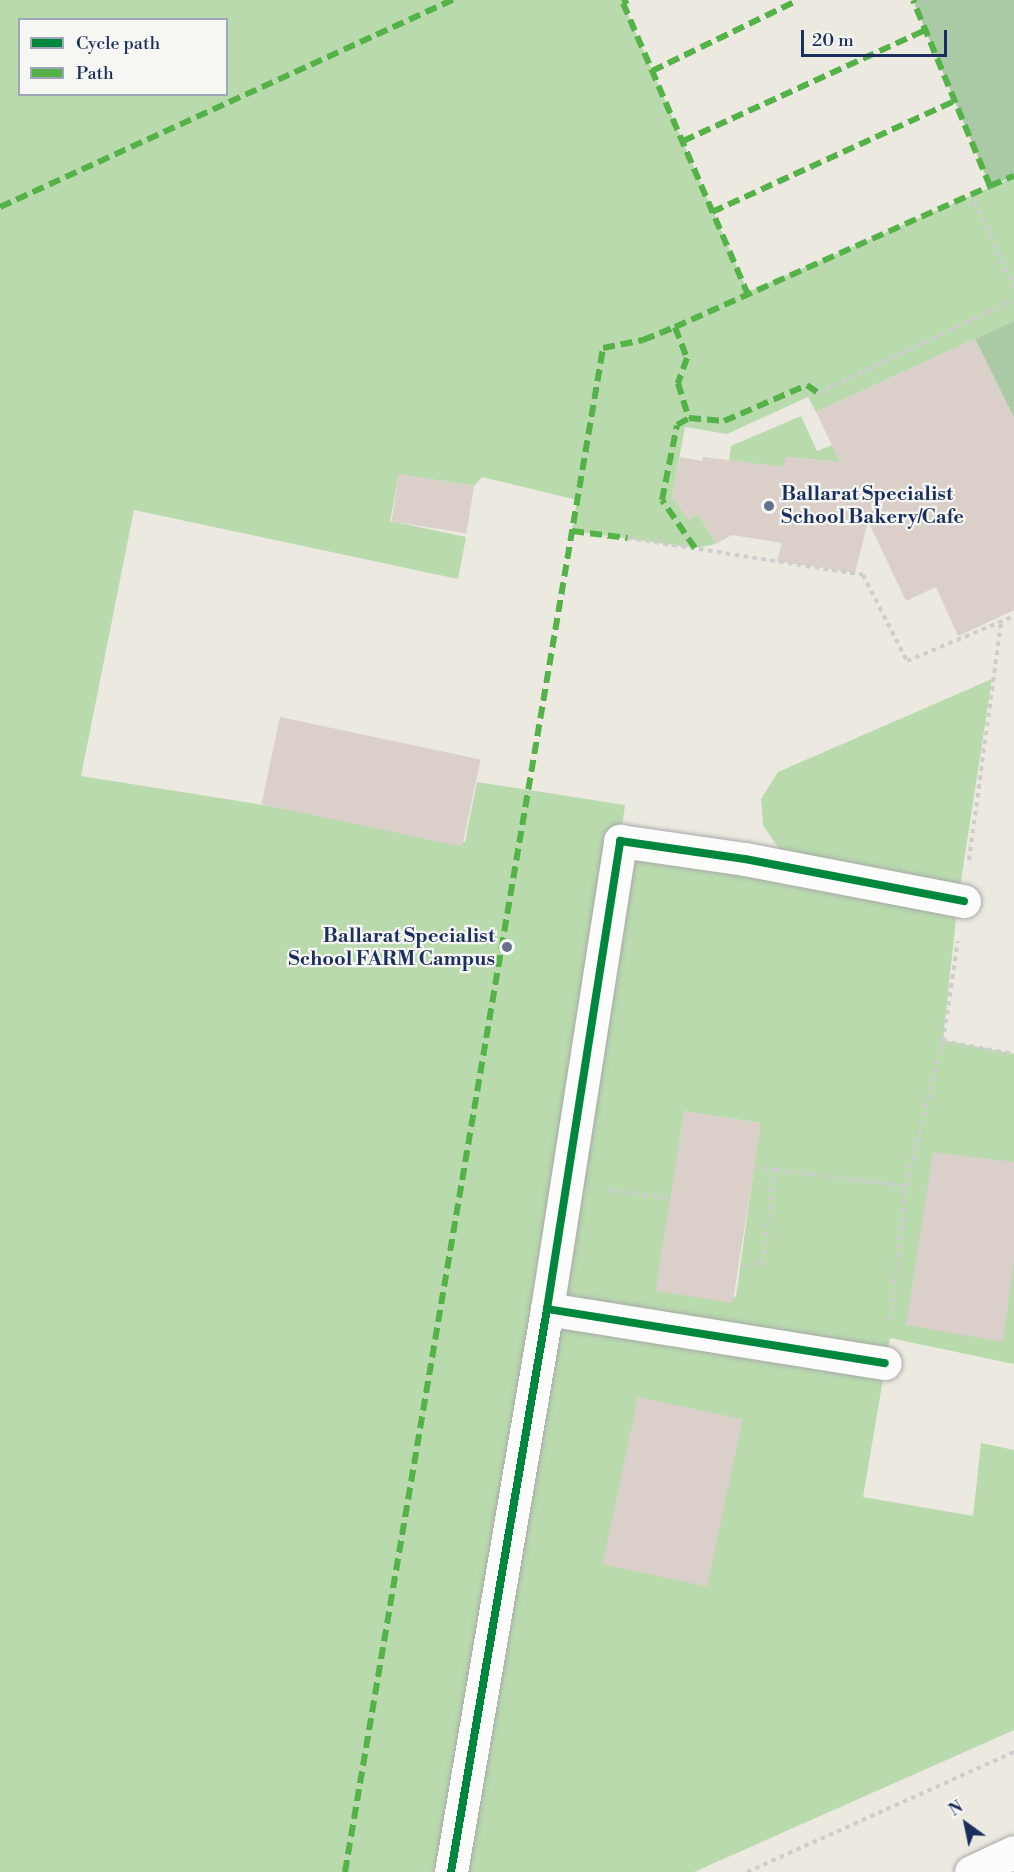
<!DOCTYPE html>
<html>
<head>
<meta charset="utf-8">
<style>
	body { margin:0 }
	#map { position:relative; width:1014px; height:1872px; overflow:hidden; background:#ece9e0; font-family:"Libre Bodoni",serif }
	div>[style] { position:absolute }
	.green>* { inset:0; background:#b8daad }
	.forest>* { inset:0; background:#a9caa4 }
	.building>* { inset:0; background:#dacfc9; transform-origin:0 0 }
	.path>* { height:4px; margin-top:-2px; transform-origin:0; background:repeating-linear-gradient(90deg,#cdcdce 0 4.5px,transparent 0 9px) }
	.roads { filter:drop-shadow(0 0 2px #a8a9aa) drop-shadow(0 0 2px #a8a9aa) }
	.street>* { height:33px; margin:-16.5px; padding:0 16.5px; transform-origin:16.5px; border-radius:16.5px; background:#fcfcfa }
	.secondary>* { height:33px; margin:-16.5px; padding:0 16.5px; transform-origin:16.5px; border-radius:16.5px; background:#fcfcfa }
	.quiet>* { height:6px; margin-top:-3px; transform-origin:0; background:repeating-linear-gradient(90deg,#55b248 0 12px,transparent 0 18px) }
	.cycleway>* { height:8px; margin:-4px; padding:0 4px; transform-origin:4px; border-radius:4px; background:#00873e }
	.dots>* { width:16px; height:16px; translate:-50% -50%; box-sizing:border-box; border:3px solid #f6f6f2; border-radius:50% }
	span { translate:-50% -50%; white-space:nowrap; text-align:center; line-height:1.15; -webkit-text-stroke:4.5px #f6f6f2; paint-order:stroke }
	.poi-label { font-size:20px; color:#1b2f5e; font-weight:700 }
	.left { translate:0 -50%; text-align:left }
	.right { translate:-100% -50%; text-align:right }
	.legend { position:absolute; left:18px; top:18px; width:210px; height:78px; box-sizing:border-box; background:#f6f6f2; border:2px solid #9ea6b7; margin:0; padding:8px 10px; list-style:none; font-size:18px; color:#1b2f5e }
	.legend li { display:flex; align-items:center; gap:12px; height:30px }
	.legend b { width:30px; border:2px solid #9ea6b7 }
	.north { position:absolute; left:936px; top:1794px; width:60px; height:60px; -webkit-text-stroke:4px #f6f6f2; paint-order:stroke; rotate:327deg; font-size:16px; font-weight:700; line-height:24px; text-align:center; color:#1b2f5e }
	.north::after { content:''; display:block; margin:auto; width:21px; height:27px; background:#1b2f5e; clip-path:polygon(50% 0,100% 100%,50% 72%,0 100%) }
	.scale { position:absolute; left:801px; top:30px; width:146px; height:27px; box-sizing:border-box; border:3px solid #1b2f5e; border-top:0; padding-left:8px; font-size:18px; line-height:21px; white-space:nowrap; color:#1b2f5e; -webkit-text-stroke:4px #f6f6f2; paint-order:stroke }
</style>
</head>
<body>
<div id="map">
	<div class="green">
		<i style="clip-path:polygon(evenodd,0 0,628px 0,623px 3px,748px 292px,1014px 177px,1014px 321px,816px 412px,808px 397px,727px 434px,685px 427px,672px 497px,699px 515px,716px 544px,695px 548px,572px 531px,577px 500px,482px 477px,474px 486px,399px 474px,390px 521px,466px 537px,458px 579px,134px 510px,81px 776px,264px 805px,465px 842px,477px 782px,625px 805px,620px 841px,779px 849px,763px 825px,761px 799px,778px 772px,992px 679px,958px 900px,943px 1040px,1014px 1054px,1014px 1364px,890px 1338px,863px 1497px,973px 1516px,981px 1443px,1014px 1450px,1014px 1730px,694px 1872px,0 1872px,0 0,20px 20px,226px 20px,226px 94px,20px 94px,20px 20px,0 0,684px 1111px,760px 1123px,736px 1297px,657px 1291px,684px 1111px)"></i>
		<i style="clip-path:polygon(801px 416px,817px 451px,832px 445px,840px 462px,786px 457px,784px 467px,729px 461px,731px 446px)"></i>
	</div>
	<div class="forest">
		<i style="clip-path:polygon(913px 0,1014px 0,1014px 176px,990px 186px)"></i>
		<i style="clip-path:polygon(1014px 321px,1014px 418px,975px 339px)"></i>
	</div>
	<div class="building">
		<i style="clip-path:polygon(975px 339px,1014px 418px,1014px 610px,958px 636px,936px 587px,906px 601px,868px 521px,855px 573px,777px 561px,782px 543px,732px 535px,716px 544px,699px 515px,688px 520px,672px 497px,680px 457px,702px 461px,703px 457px,784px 467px,785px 457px,840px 462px,816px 412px)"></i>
		<i style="left:399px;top:474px;width:76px;height:48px;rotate:9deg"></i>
		<i style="left:280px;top:717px;width:205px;height:89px;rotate:12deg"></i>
		<i style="left:684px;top:1111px;width:78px;height:182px;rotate:9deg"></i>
		<i style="clip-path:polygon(933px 1152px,1014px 1162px,1014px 1259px,1003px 1342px,906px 1325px)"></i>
		<i style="left:638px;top:1397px;width:107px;height:171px;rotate:12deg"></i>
	</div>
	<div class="path">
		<i style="left:971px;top:194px;width:103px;rotate:65.4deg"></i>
		<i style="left:818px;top:393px;width:217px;rotate:-25.4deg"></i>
		<i style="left:628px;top:538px;width:238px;rotate:8.9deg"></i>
		<i style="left:863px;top:575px;width:97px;rotate:62.9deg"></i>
		<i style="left:907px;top:661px;width:116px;rotate:-22.8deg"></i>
		<i style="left:969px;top:860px;width:240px;rotate:-82.3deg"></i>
		<i style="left:943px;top:1041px;width:72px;rotate:10.4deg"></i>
		<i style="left:775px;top:1170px;width:132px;rotate:7deg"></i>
		<i style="left:608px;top:1190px;width:64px;rotate:7.2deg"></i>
		<i style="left:741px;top:1266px;width:21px;rotate:-8deg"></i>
		<i style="left:762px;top:1263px;width:94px;rotate:-82deg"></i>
		<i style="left:775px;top:1170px;width:21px;rotate:-172deg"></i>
		<i style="left:890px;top:1320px;width:135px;rotate:-83.2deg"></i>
		<i style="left:906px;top:1186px;width:150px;rotate:-75.7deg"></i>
		<i style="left:943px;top:1041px;width:101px;rotate:-81.5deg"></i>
		<i style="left:747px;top:1872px;width:293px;rotate:-24.2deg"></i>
	</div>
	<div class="roads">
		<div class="street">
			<i style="left:547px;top:1309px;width:342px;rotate:9.1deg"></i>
			<i style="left:451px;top:1872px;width:571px;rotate:-80.32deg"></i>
			<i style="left:547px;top:1309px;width:474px;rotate:-81.1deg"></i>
			<i style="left:620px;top:841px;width:126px;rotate:8.2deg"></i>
			<i style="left:745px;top:859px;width:223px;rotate:10.9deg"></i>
		</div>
		<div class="secondary">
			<i style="left:971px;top:1872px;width:47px;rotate:-24.9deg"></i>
		</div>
	</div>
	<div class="quiet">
		<i style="left:628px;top:0;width:6px;rotate:149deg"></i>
		<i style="left:623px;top:3px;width:315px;rotate:66.8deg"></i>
		<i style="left:652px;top:71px;width:162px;rotate:-25.9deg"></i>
		<i style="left:683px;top:141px;width:267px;rotate:-24.6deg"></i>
		<i style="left:990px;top:186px;width:26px;rotate:-23deg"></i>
		<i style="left:0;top:207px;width:498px;rotate:-24.6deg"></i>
		<i style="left:712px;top:212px;width:267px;rotate:-24.6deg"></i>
		<i style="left:675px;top:327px;width:33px;rotate:69deg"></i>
		<i style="left:687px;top:358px;width:27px;rotate:110deg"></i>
		<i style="left:678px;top:383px;width:37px;rotate:73deg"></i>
		<i style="left:572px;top:531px;width:56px;rotate:7.1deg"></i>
		<i style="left:695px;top:548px;width:58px;rotate:-124.5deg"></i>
		<i style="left:662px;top:500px;width:76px;rotate:-78.7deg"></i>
		<i style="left:677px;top:425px;width:14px;rotate:-30deg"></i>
		<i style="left:689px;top:418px;width:35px;rotate:5deg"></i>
		<i style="left:724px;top:421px;width:90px;rotate:-23.4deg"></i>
		<i style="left:807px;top:385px;width:14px;rotate:36deg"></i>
		<i style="left:345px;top:1872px;width:1546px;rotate:-80.39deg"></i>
		<i style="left:603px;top:348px;width:41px;rotate:-11.3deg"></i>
		<i style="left:643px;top:340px;width:35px;rotate:-22deg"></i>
		<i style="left:675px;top:327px;width:345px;rotate:-24.1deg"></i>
		<i style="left:990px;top:186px;width:201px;rotate:-112.5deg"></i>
	</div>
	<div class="cycleway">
		<i style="left:547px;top:1309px;width:342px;rotate:9.1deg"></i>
		<i style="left:451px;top:1872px;width:571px;rotate:-80.32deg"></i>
		<i style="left:547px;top:1309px;width:474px;rotate:-81.1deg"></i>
		<i style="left:620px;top:841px;width:126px;rotate:8.2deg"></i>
		<i style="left:745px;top:859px;width:223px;rotate:10.9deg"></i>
	</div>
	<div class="dots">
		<i style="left:769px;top:506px;background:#64708c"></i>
		<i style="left:507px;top:947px;background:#64708c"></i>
	</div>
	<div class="poi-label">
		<span class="left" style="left:781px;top:506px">Ballarat Specialist<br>School Bakery/Cafe</span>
		<span class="right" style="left:495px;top:948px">Ballarat Specialist<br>School FARM Campus</span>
	</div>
	<ul class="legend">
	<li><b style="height:8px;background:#00873e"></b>Cycle path</li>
	<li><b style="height:8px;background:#55b248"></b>Path</li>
	</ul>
	<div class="north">N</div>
	<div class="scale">20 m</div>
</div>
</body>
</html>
